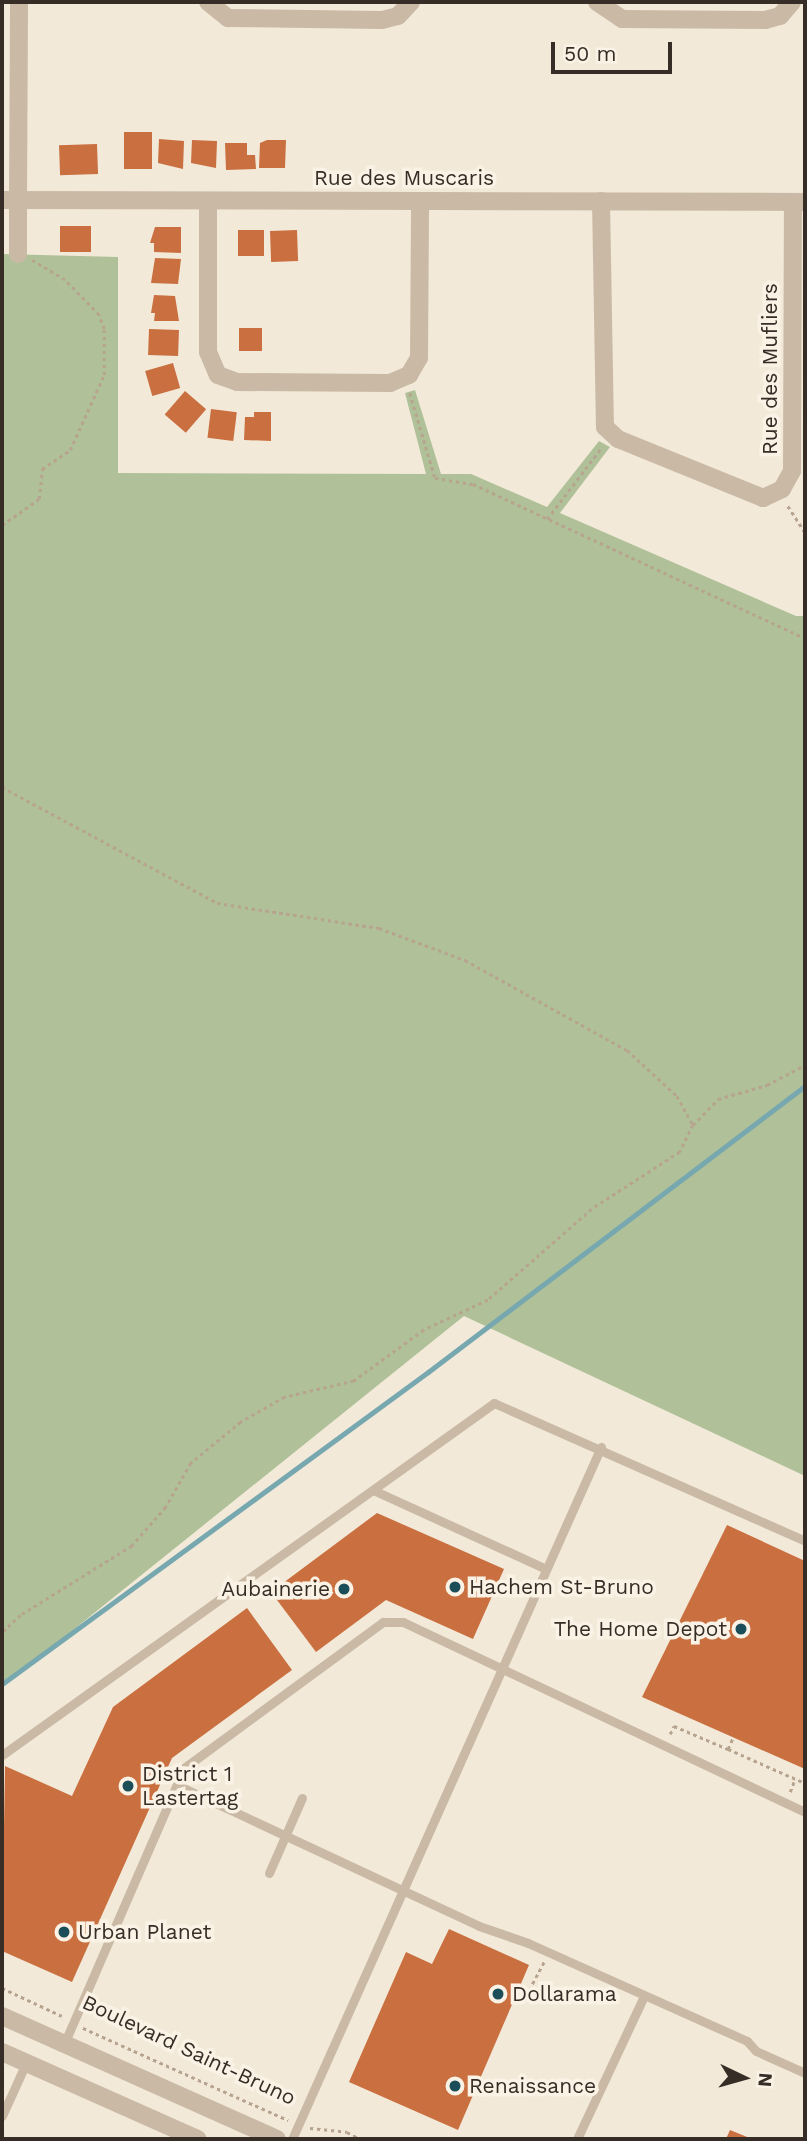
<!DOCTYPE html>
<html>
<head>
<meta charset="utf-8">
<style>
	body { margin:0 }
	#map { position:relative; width:807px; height:2141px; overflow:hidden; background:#f2e9d9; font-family:"Work Sans",sans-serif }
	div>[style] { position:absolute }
	.green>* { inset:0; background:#b0c199 }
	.stream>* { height:5px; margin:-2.5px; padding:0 2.5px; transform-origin:2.5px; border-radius:2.5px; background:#77a8b0 }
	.building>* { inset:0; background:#ca6f3f; transform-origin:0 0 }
	.path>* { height:2.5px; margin-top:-1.25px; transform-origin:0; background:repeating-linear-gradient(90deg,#b6a48f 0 3.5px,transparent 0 7px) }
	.service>* { height:9px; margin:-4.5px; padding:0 4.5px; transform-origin:4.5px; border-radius:4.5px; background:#cabaa5 }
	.minor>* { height:18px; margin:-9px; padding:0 9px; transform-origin:9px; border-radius:9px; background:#cabaa5 }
	.tertiary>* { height:18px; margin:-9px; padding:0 9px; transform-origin:9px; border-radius:9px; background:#cabaa5 }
	.dots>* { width:19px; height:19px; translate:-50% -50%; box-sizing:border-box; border:4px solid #faf2e5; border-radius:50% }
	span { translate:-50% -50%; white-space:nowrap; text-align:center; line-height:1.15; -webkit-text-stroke:7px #faf2e5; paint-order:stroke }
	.street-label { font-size:21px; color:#362d26 }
	.poi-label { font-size:21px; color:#362d26 }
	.left { translate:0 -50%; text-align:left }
	.right { translate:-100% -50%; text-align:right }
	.frame { position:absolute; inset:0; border:4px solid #362d26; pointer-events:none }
	.north { position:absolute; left:709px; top:2043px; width:70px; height:70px; -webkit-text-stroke:5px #faf2e5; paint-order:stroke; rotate:95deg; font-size:19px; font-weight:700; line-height:28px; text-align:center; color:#362d26 }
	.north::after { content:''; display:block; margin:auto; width:24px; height:32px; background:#362d26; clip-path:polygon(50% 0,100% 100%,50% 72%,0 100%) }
	.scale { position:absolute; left:551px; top:42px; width:121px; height:32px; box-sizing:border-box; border:4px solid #362d26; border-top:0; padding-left:9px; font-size:21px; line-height:24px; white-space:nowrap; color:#362d26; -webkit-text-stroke:5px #faf2e5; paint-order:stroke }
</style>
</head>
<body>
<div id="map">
	<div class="green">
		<i style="clip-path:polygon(2px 254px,118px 257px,118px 473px,426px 474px,405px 393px,415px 390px,441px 474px,471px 474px,547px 507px,599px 441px,610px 447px,560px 513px,796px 616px,805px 616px,805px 1476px,464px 1316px,2px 1687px)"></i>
	</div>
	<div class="stream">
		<i style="left:2px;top:1684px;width:528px;rotate:-36.22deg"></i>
		<i style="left:428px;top:1372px;width:473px;rotate:-37.2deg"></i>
	</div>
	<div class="building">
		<i style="left:124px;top:132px;width:28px;height:37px"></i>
		<i style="clip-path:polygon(159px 139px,184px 141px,183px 169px,158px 163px)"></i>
		<i style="clip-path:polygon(192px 140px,217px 141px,216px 168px,191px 163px)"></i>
		<i style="clip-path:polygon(267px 140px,286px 140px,285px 168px,259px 168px,260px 143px)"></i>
		<i style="clip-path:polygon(225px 143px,247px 143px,247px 155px,255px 155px,256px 169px,226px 170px)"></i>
		<i style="left:97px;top:144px;width:30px;height:38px;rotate:88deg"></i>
		<i style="left:60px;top:226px;width:31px;height:26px"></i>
		<i style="clip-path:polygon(155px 227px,181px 227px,181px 253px,154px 252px,154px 243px,150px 243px)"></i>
		<i style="left:264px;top:230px;width:26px;height:26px;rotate:90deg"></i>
		<i style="left:297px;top:230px;width:31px;height:27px;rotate:88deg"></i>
		<i style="clip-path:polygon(155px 258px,181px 259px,178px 284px,151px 283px)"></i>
		<i style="clip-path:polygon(154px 295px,175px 296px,179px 321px,154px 321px,155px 313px,151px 313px)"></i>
		<i style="left:239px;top:328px;width:23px;height:23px"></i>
		<i style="left:149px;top:329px;width:30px;height:26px;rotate:2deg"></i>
		<i style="left:173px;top:363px;width:26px;height:29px;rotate:74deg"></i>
		<i style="left:185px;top:391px;width:28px;height:31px;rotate:41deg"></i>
		<i style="left:211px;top:409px;width:26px;height:29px;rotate:7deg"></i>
		<i style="clip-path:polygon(254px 412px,271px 412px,271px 441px,244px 440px,245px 417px,254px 417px)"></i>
		<i style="clip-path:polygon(377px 1513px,504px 1569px,473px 1639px,386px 1600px,316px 1652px,271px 1592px)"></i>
		<i style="clip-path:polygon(727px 1525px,805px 1561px,805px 1769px,642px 1697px)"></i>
		<i style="clip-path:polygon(247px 1608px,292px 1670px,172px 1758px,72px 1982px,2px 1951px,5px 1766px,72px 1796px,113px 1707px)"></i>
		<i style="clip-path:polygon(449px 1929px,529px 1965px,458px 2130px,349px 2082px,406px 1952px,432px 1964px)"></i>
		<i style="clip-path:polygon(730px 2130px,752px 2139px,726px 2139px)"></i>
	</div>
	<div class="path">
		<i style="left:410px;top:393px;width:89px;rotate:73.6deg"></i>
		<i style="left:435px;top:478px;width:38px;rotate:9deg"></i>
		<i style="left:473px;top:484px;width:366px;rotate:24.9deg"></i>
		<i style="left:788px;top:506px;width:31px;rotate:57deg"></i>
		<i style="left:547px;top:519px;width:91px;rotate:-52.6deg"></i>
		<i style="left:2px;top:525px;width:45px;rotate:-35.1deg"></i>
		<i style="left:39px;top:499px;width:30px;rotate:-84deg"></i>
		<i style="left:42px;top:469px;width:34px;rotate:-34deg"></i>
		<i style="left:70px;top:450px;width:82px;rotate:-65.6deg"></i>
		<i style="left:104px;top:375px;width:46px;rotate:-90deg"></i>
		<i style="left:104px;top:329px;width:15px;rotate:-110deg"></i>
		<i style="left:99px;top:315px;width:49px;rotate:-134.2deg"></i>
		<i style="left:65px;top:280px;width:39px;rotate:-149deg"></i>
		<i style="left:2px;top:787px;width:244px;rotate:28.3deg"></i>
		<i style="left:217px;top:903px;width:164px;rotate:8.8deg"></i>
		<i style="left:379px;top:928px;width:92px;rotate:20.4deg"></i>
		<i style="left:465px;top:960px;width:185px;rotate:29.1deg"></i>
		<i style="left:627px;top:1050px;width:68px;rotate:42.6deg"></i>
		<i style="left:677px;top:1096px;width:33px;rotate:61deg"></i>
		<i style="left:693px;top:1125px;width:30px;rotate:116deg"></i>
		<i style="left:680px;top:1152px;width:105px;rotate:147.1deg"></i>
		<i style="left:592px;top:1209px;width:138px;rotate:138.8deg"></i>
		<i style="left:488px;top:1300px;width:71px;rotate:154.9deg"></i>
		<i style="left:424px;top:1330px;width:87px;rotate:143.9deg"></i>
		<i style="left:354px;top:1381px;width:71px;rotate:166.9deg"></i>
		<i style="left:285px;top:1397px;width:51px;rotate:150.4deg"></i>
		<i style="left:241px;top:1422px;width:65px;rotate:140.6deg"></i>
		<i style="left:191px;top:1463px;width:51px;rotate:119.6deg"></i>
		<i style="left:166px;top:1507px;width:52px;rotate:131.1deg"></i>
		<i style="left:132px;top:1546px;width:131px;rotate:148.1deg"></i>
		<i style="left:21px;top:1615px;width:26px;rotate:137deg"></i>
		<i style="left:693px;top:1125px;width:36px;rotate:-46deg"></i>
		<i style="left:718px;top:1099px;width:51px;rotate:-15.9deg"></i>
		<i style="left:767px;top:1085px;width:43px;rotate:-27.8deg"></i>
		<i style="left:670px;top:1734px;width:9px;rotate:-63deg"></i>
		<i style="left:674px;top:1726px;width:59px;rotate:23.1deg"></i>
		<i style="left:728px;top:1749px;width:13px;rotate:-67deg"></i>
		<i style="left:728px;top:1749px;width:84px;rotate:23.8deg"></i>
		<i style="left:790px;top:1792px;width:14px;rotate:-69deg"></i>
		<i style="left:2px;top:1988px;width:66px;rotate:25deg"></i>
		<i style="left:529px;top:1990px;width:32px;rotate:-62deg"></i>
		<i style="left:83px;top:2028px;width:225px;rotate:24.2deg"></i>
		<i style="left:310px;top:2128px;width:37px;rotate:6deg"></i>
		<i style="left:347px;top:2132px;width:15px;rotate:28deg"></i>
	</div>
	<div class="service">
		<i style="left:373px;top:1490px;width:190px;rotate:24.5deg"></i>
		<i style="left:2px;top:1755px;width:605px;rotate:-35.58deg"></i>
		<i style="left:494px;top:1403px;width:340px;rotate:23.9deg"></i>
		<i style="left:177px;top:1785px;width:333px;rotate:25deg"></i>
		<i style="left:479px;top:1926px;width:52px;rotate:19.1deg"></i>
		<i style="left:528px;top:1943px;width:240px;rotate:24.1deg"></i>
		<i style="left:747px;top:2041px;width:13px;rotate:48deg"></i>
		<i style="left:756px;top:2051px;width:54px;rotate:24.2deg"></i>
		<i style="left:269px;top:1873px;width:82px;rotate:-66.3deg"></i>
		<i style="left:64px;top:2044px;width:301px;rotate:-66.5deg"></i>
		<i style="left:184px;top:1768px;width:247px;rotate:-36.3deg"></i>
		<i style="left:383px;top:1622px;width:20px"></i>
		<i style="left:403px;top:1622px;width:445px;rotate:25.3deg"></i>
		<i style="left:2px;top:2116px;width:58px;rotate:-65.6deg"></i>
		<i style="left:292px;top:2139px;width:758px;rotate:-65.94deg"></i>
		<i style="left:577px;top:2139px;width:156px;rotate:-64.9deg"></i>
	</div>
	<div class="minor">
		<i style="left:208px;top:2px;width:26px;rotate:39deg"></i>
		<i style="left:228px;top:18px;width:154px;rotate:0.7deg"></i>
		<i style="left:382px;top:20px;width:16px;rotate:-14deg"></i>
		<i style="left:398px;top:16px;width:19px;rotate:-47deg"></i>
		<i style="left:597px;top:2px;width:30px;rotate:34deg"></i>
		<i style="left:622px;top:19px;width:143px;rotate:0.4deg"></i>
		<i style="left:765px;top:20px;width:16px;rotate:-15deg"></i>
		<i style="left:780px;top:16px;width:18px;rotate:-49deg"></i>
		<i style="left:2px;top:200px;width:803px;rotate:0.14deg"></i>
		<i style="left:208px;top:201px;width:151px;rotate:90deg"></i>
		<i style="left:208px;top:352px;width:25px;rotate:67deg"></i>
		<i style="left:218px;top:375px;width:20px;rotate:20deg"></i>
		<i style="left:237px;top:382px;width:153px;rotate:0.4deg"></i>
		<i style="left:390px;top:383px;width:21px;rotate:-23deg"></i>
		<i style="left:409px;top:375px;width:20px;rotate:-60deg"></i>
		<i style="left:419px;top:358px;width:157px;rotate:-89.6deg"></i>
		<i style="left:601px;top:201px;width:226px;rotate:89deg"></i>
		<i style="left:605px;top:427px;width:18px;rotate:43deg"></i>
		<i style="left:618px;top:439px;width:157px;rotate:22.1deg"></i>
		<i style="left:763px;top:498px;width:21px;rotate:-25deg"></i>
		<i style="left:782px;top:489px;width:21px;rotate:-61deg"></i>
		<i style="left:792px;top:471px;width:269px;rotate:-89.8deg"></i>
		<i style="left:18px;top:254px;width:54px;rotate:-90deg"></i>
	</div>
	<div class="tertiary">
		<i style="left:18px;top:200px;width:198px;rotate:-89.7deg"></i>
		<i style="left:2px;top:2016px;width:301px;rotate:24.1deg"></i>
		<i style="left:2px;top:2052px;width:214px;rotate:24deg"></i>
	</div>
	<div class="dots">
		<i style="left:455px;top:1587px;background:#1b4e58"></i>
		<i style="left:344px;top:1589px;background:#1b4e58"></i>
		<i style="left:741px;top:1629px;background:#1b4e58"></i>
		<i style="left:128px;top:1786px;background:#1b4e58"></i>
		<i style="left:64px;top:1932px;background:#1b4e58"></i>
		<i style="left:498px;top:1994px;background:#1b4e58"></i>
		<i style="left:455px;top:2086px;background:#1b4e58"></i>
	</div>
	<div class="street-label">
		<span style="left:404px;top:178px">Rue des Muscaris</span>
		<span style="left:770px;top:369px;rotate:-90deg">Rue des Mufliers</span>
		<span style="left:189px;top:2050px;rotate:25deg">Boulevard Saint-Bruno</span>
	</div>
	<div class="poi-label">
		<span class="left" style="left:469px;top:1587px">Hachem St-Bruno</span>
		<span class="right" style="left:330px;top:1589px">Aubainerie</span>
		<span class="right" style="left:727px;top:1629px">The Home Depot</span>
		<span class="left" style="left:142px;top:1786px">District 1<br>Lastertag</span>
		<span class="left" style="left:78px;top:1932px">Urban Planet</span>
		<span class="left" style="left:512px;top:1994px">Dollarama</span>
		<span class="left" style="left:469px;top:2086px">Renaissance</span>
	</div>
	<div class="frame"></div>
	<div class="north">N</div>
	<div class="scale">50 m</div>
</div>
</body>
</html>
